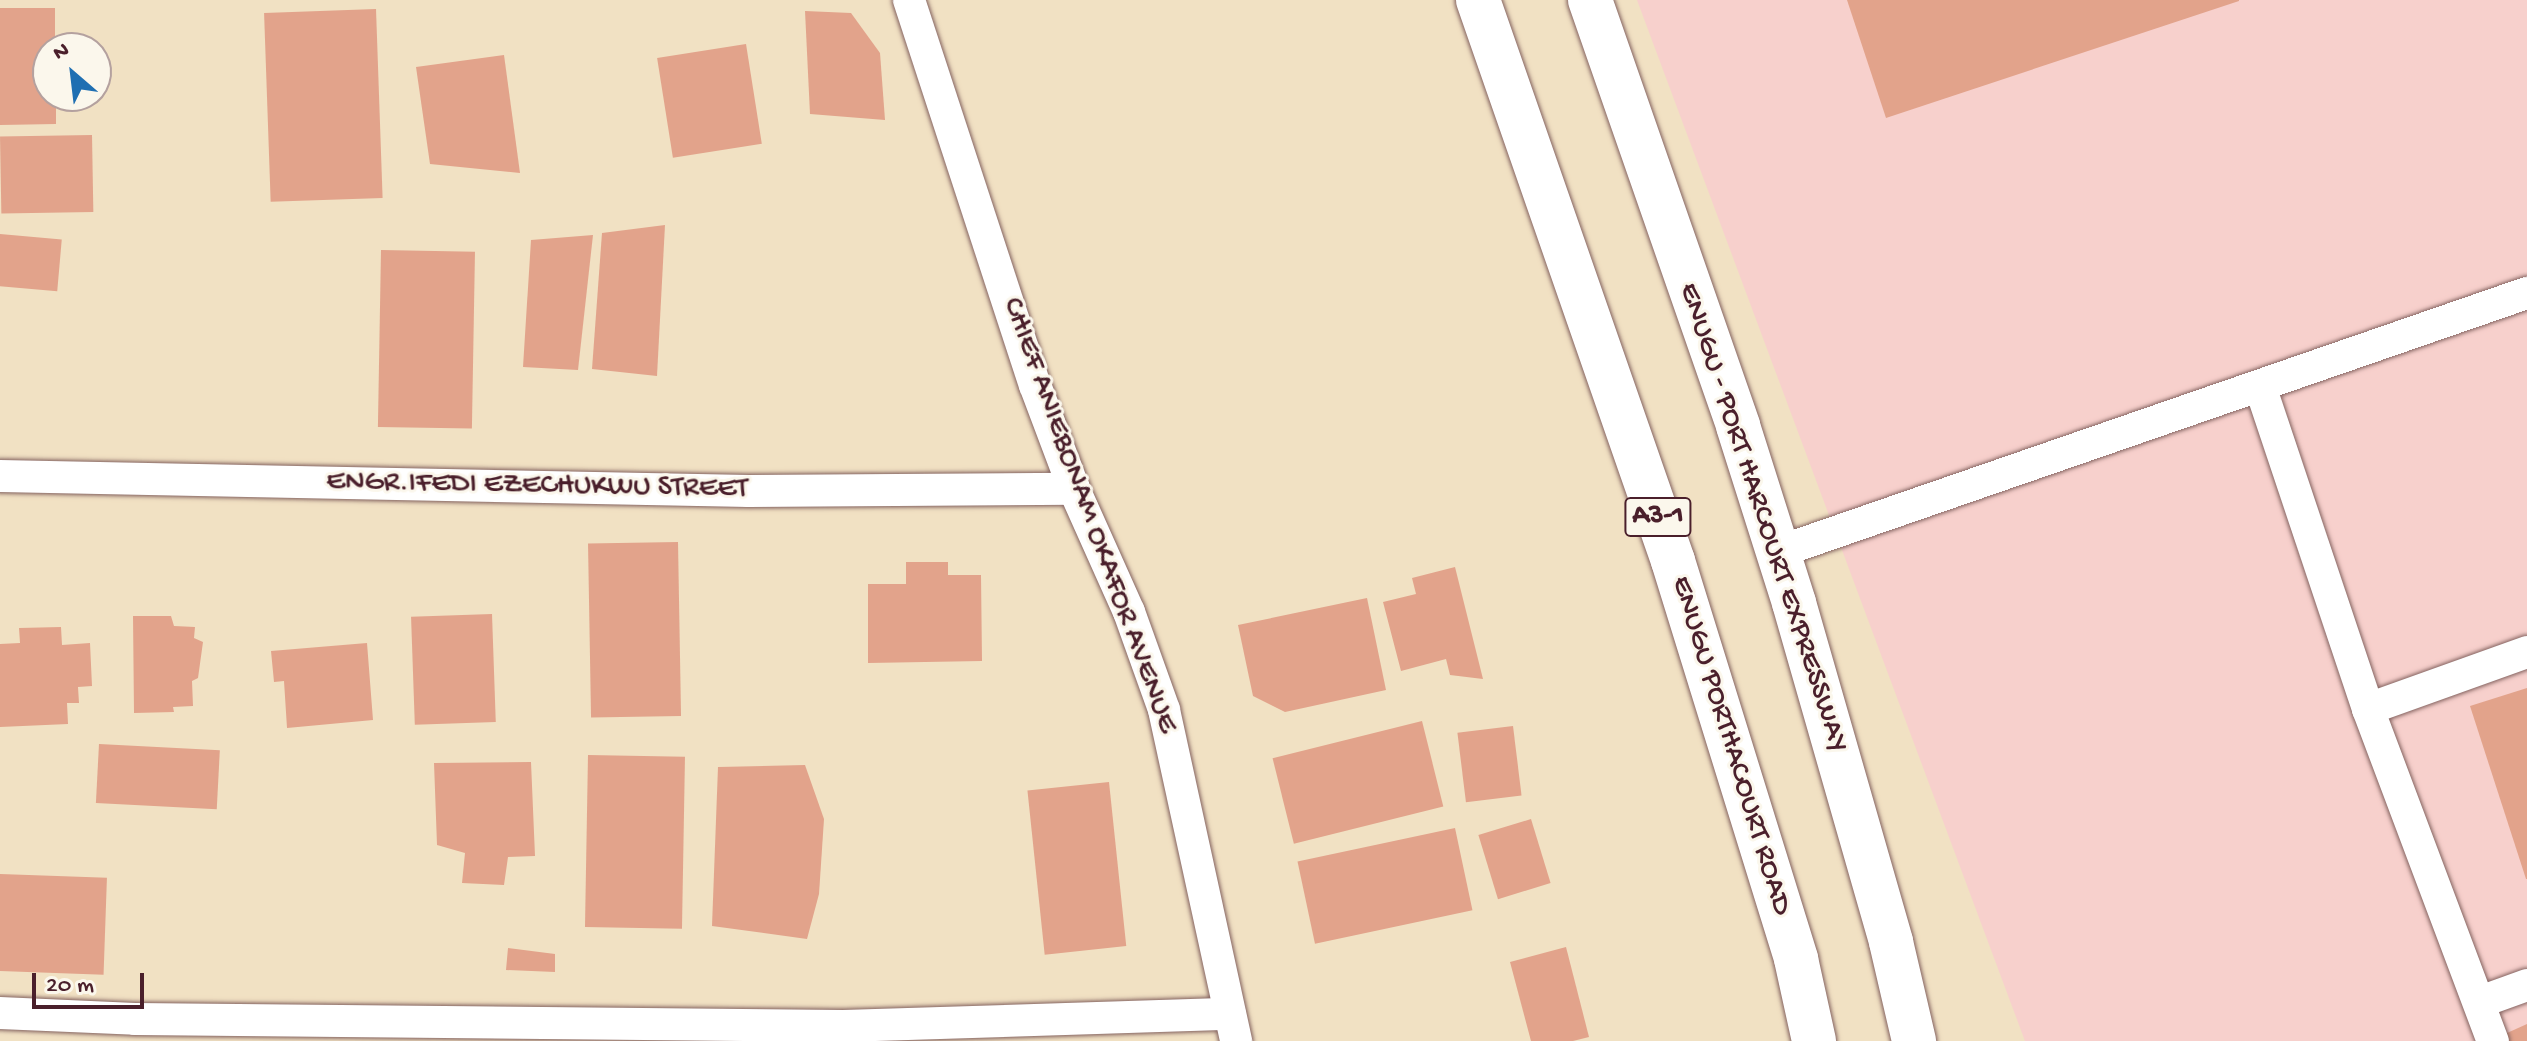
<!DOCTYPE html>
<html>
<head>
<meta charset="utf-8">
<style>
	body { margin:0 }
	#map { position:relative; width:2527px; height:1041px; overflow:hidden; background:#f1e1c3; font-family:"Gochi Hand",sans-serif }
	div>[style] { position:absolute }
	.built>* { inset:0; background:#f7d0cc }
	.building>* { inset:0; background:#e2a38b; transform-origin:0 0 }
	.roads { filter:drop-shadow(0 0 2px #846360) drop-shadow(0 0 2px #846360) }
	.street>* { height:32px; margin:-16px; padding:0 16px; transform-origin:16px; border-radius:16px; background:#fff }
	.highway>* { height:44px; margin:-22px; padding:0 22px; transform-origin:22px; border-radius:22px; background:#fff }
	span { translate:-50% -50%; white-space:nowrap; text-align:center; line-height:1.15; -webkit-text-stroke:6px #fbf7ec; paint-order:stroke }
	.shield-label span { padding:2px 6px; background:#fbf7ec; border:2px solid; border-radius:6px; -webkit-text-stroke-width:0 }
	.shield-label { font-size:28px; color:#4a1f2b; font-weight:700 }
	.street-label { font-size:30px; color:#4a1f2b }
	.north { position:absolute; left:32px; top:32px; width:80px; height:80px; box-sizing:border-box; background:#fbf7ec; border:2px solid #b4a19f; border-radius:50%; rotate:332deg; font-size:22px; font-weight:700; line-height:32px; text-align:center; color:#4a1f2b }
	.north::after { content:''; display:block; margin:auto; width:28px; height:36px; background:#1f6fb2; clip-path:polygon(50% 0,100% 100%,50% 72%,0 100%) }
	.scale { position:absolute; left:32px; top:973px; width:112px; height:36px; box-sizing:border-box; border:4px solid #4a1f2b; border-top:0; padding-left:10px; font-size:24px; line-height:28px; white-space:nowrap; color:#4a1f2b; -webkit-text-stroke:6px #fbf7ec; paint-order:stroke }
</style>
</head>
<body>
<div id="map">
	<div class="built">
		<i style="clip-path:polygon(1637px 0,2527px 0,2527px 1041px,2025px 1041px)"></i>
	</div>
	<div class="building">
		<i style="clip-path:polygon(1847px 0,2239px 0,2239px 1px,1886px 118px)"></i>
		<i style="clip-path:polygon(0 8px,55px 8px,55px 48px,48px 48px,48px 96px,56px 96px,56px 124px,0 125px)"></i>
		<i style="left:376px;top:9px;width:189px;height:112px;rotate:88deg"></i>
		<i style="clip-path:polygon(805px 11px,851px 13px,880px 53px,885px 120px,810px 114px)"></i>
		<i style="left:746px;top:44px;width:101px;height:90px;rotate:81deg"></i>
		<i style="clip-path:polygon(504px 55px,520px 173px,430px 164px,416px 67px)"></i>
		<i style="left:92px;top:135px;width:77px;height:92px;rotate:89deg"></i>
		<i style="clip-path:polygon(665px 225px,657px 376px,592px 369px,602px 233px)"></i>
		<i style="left:0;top:234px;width:62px;height:52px;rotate:5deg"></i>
		<i style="clip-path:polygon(593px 235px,578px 370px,523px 367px,531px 240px)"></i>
		<i style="left:381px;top:250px;width:94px;height:177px;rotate:1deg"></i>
		<i style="left:678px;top:542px;width:174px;height:90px;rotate:89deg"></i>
		<i style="clip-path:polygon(906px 562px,948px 562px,948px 575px,981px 575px,982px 661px,868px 663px,868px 584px,906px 584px)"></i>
		<i style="clip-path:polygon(1455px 567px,1483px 679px,1450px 675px,1446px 659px,1401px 671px,1383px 602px,1416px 594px,1412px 578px)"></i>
		<i style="clip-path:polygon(1367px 598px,1386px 690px,1285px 712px,1253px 696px,1238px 625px)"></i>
		<i style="left:492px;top:614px;width:108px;height:81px;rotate:88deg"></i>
		<i style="clip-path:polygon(133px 616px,171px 616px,174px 626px,195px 627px,194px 638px,203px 642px,198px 678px,192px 681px,193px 706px,173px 707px,174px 712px,134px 713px)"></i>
		<i style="clip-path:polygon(61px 627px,62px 645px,90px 643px,92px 686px,78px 687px,79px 703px,67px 703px,68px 724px,0 727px,0 644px,20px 643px,19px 628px)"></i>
		<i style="clip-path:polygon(367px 643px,373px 720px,287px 728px,284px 681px,274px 682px,271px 651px)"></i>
		<i style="clip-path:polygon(2527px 688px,2527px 879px,2526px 879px,2470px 706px)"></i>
		<i style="left:1422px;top:721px;width:88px;height:154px;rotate:76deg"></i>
		<i style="left:1513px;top:726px;width:70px;height:56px;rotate:83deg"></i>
		<i style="left:99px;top:744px;width:121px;height:59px;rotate:3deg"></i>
		<i style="left:588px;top:755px;width:97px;height:172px;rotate:1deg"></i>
		<i style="clip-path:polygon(531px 762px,535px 856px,508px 857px,504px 885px,462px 883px,465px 853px,437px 845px,434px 763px)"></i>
		<i style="clip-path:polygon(805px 765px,824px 819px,819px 894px,807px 939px,712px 926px,718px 767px)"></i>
		<i style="left:1109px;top:782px;width:165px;height:82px;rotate:84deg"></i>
		<i style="left:1531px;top:819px;width:67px;height:55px;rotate:73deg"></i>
		<i style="left:1455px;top:828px;width:84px;height:161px;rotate:78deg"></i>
		<i style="left:0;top:874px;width:107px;height:97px;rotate:2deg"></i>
		<i style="clip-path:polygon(1566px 947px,1589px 1037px,1573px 1041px,1531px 1041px,1510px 962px)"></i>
		<i style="clip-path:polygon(508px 948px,555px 954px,555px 972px,506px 970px)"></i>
		<i style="clip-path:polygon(2527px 1024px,2527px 1041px,2497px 1041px,2496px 1038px)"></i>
	</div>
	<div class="roads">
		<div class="street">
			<i style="left:909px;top:0;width:405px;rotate:71.9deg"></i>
			<i style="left:1035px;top:385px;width:111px;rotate:69.4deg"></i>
			<i style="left:1074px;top:489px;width:135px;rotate:65.9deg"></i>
			<i style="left:1129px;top:612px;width:104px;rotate:70.3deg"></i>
			<i style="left:1164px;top:710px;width:339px;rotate:77.7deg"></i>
			<i style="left:2260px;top:386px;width:341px;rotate:71.5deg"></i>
			<i style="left:2368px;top:709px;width:355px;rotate:69.4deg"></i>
			<i style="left:0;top:476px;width:749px;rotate:1.15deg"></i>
			<i style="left:749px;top:491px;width:325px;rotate:-0.4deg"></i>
			<i style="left:1778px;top:552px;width:793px;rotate:-19.08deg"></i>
			<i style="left:2368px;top:709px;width:169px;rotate:-19.7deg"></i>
			<i style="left:2480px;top:1002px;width:50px;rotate:-19.9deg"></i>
			<i style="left:0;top:1013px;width:135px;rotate:2.5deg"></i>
			<i style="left:135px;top:1019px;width:708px;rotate:0.57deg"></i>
			<i style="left:843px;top:1026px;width:387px;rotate:-1.8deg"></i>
		</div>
		<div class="highway">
			<i style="left:1478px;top:0;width:594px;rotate:70.83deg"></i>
			<i style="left:1673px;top:561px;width:417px;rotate:72.8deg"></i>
			<i style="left:1796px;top:959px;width:84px;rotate:77.6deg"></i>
			<i style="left:1590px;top:0;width:451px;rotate:70.8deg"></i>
			<i style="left:1738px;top:426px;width:186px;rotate:72.4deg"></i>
			<i style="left:1794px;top:603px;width:353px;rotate:74deg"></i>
			<i style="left:1891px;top:942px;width:102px;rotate:76.9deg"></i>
		</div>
	</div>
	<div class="shield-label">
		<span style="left:1658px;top:517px">A3-1</span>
	</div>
	<div class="street-label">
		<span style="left:537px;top:487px;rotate:1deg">ENGR.IFEDI EZECHUKWU STREET</span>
		<span style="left:1088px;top:516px;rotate:70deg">CHIEF ANIEBONAM OKAFOR AVENUE</span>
		<span style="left:1762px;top:518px;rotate:72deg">ENUGU - PORT HARCOURT EXPRESSWAY</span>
		<span style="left:1730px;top:746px;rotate:73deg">ENUGU PORTHACOURT ROAD</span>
	</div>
	<div class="north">N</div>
	<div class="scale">20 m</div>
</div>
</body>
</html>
